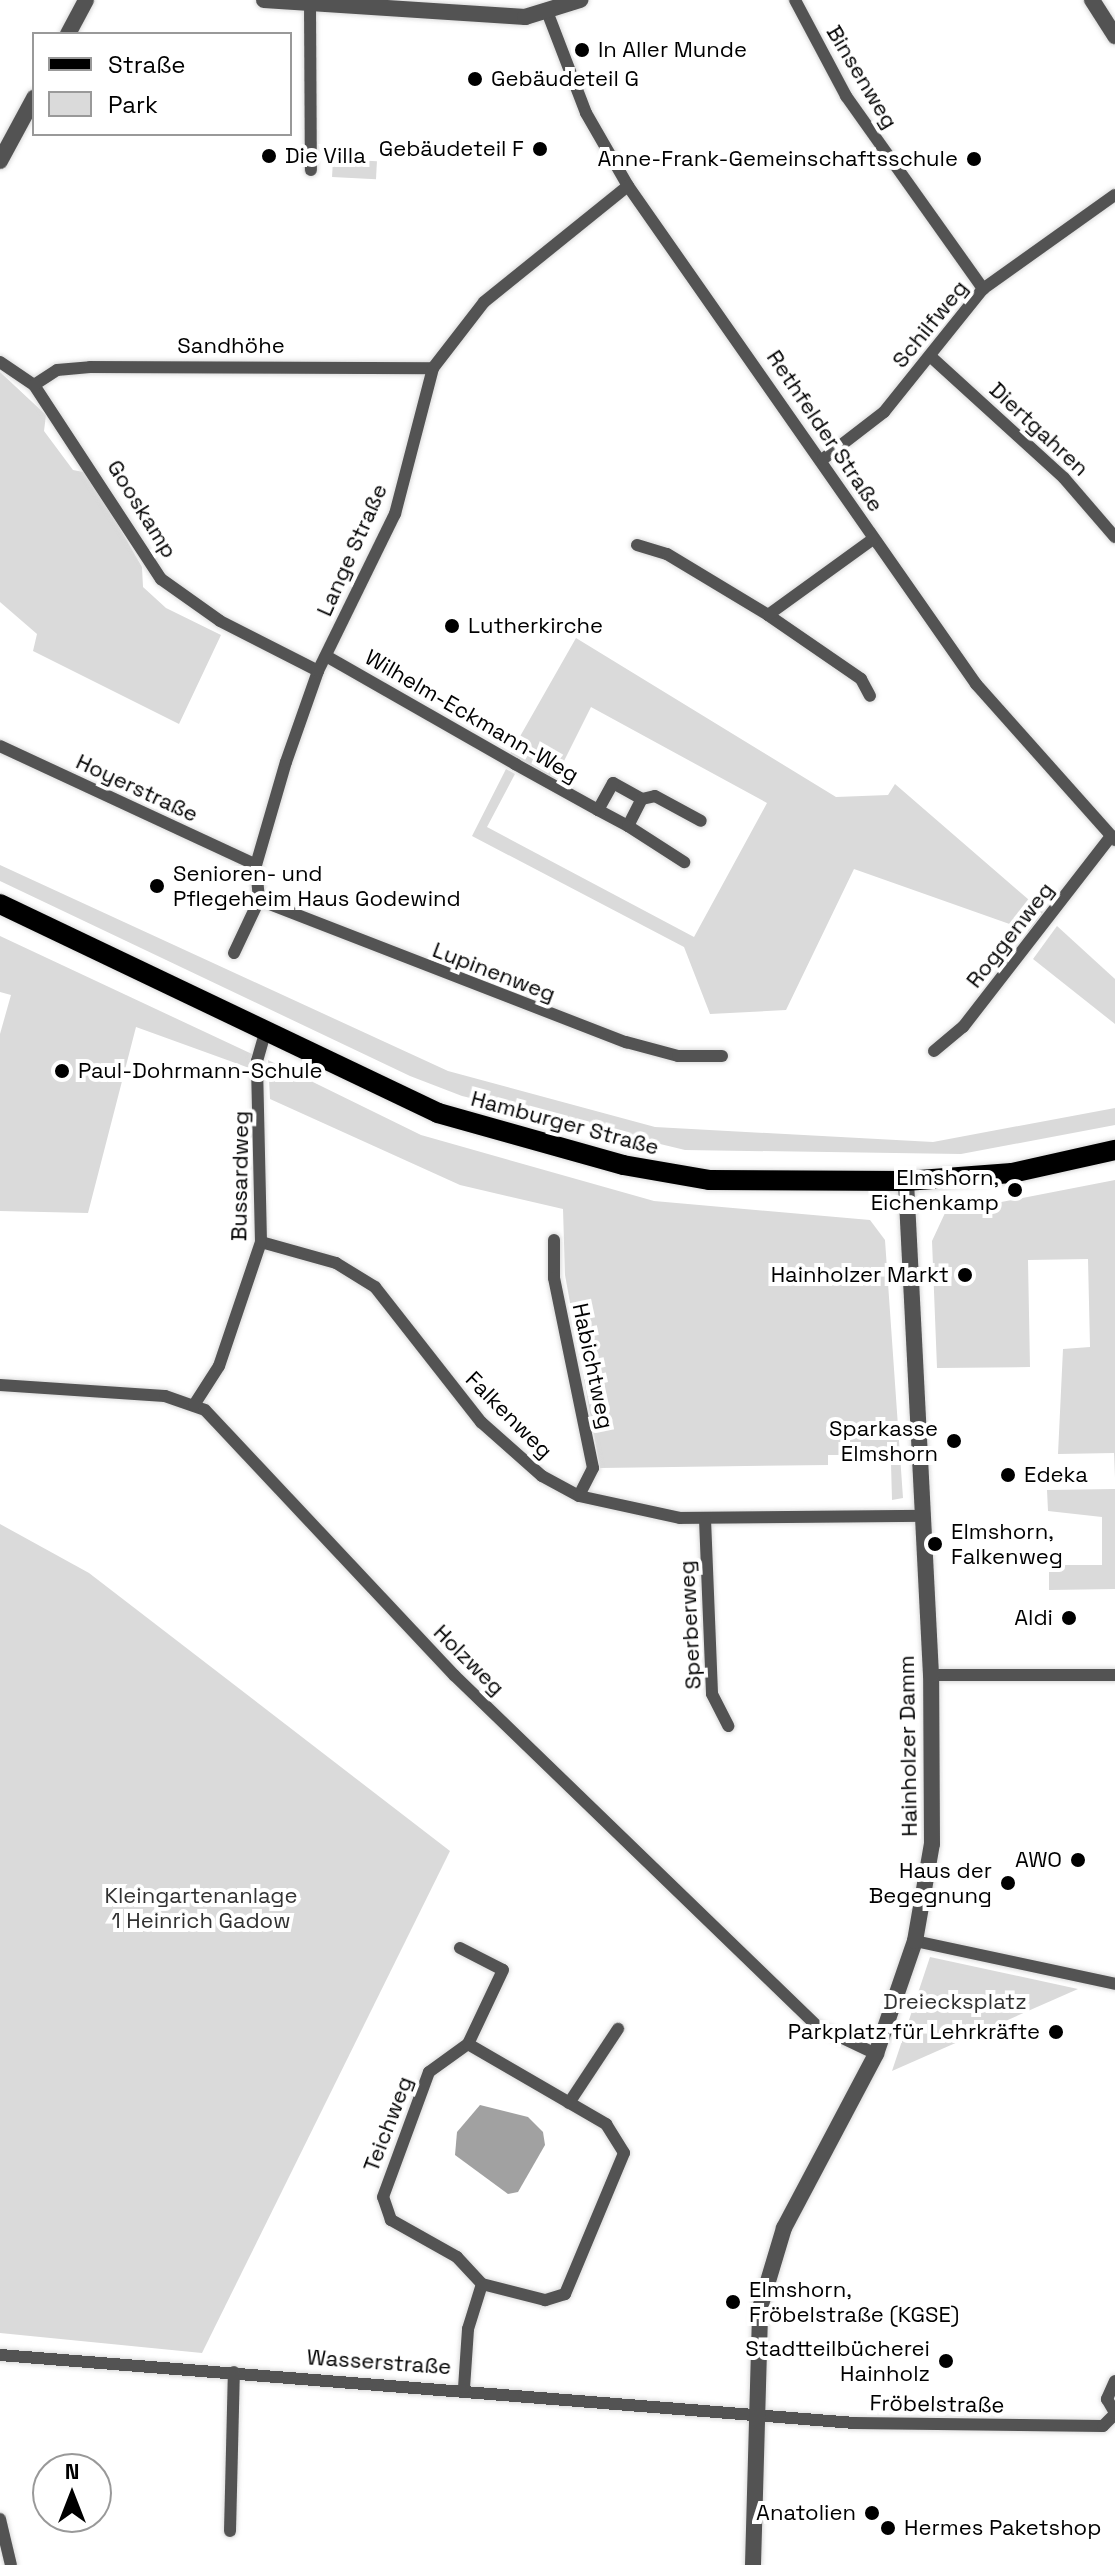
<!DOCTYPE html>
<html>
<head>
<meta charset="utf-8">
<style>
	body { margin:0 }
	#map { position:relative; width:1115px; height:2565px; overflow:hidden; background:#fff; font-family:"Space Grotesk",sans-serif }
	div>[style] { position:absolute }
	.green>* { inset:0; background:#dadada; transform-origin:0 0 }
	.water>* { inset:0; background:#a1a1a1 }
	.roads { filter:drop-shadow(0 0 2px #dbdbdb) drop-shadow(0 0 2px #dbdbdb) }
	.minor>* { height:12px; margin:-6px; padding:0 6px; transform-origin:6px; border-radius:6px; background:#535353 }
	.tertiary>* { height:16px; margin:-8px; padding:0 8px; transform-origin:8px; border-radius:8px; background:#535353 }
	.primary>* { height:20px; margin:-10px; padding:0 10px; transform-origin:10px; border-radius:10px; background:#000 }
	.dots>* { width:22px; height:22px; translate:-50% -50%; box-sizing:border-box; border:4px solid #fff; border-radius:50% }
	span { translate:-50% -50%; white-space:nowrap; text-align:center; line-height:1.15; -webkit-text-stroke:8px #fff; paint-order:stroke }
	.poi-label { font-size:22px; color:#000 }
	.left { translate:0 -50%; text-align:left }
	.right { translate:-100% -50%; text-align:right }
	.street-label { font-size:22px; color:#000 }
	.park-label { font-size:22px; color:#313131 }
	.legend { position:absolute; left:32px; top:32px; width:260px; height:104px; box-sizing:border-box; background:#fff; border:2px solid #999; margin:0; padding:10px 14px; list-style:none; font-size:24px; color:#000 }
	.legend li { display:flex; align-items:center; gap:16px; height:40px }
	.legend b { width:40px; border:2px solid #999 }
	.north { position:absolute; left:32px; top:2453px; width:80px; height:80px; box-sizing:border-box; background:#fff; border:2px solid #999; border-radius:50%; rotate:0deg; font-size:22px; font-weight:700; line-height:32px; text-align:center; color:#000 }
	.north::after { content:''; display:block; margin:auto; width:28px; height:36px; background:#000; clip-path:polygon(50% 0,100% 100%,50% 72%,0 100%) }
</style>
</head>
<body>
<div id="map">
	<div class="green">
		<i style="left:333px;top:159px;width:44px;height:18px;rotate:3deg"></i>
		<i style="clip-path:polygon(0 372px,46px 415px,44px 431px,73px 470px,88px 473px,142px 567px,143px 587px,166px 608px,221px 635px,179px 724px,33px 651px,37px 634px,0 602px)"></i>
		<i style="clip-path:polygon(576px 638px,836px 797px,888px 795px,895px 784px,1043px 912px,1029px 931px,854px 869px,786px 1010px,710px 1014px,684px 947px,472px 836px,506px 769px,515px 774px,487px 827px,694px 937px,767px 803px,591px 707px,555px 779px,510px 754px)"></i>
		<i style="clip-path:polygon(0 865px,448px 1071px,655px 1127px,933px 1142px,1115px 1108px,1115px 1125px,961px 1154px,685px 1150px,462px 1096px,410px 1076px,0 881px)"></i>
		<i style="clip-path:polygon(1057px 926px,1115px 979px,1115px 1024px,1033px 959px)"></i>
		<i style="clip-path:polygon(0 936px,252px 1054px,252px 1069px,136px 1027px,88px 1213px,0 1211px,0 1034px,11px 995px,0 992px)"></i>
		<i style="clip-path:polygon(268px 1060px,421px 1135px,654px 1201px,870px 1220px,885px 1240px,903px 1498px,892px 1500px,891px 1464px,882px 1455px,828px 1455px,828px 1465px,600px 1468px,565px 1275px,563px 1209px,460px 1185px,270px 1099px)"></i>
		<i style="clip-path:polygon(1115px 1180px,1115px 1478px,1114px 1453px,1058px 1454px,1063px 1349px,1090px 1347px,1088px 1259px,1028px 1260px,1030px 1367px,937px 1368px,932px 1241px,945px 1213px)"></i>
		<i style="clip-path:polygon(1115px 1489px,1115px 1589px,1049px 1590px,1049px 1552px,1061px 1552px,1062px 1565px,1102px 1565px,1102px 1517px,1048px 1511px,1047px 1490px)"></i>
		<i style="clip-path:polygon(0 1524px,89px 1573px,450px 1851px,202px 2353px,0 2333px)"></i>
		<i style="clip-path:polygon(930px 1957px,1078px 1989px,892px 2071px)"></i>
	</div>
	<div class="water">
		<i style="clip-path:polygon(480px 2105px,528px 2117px,543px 2132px,545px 2145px,518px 2192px,508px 2194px,455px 2155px,457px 2132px)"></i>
	</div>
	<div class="roads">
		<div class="minor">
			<i style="left:795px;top:0;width:109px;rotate:62deg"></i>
			<i style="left:846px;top:96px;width:237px;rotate:54.6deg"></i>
			<i style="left:310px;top:3px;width:167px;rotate:89.7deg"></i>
			<i style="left:548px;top:14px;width:106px;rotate:69deg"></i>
			<i style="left:586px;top:113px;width:84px;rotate:60.1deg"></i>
			<i style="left:628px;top:186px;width:608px;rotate:55.05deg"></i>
			<i style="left:976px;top:684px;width:209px;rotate:48.3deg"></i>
			<i style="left:930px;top:356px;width:181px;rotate:42.3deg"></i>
			<i style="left:1064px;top:478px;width:78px;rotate:49.2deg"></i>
			<i style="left:0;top:362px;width:41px;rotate:34.1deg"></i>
			<i style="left:34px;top:385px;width:232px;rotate:56.8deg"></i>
			<i style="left:161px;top:579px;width:72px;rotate:35.4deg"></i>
			<i style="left:220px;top:621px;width:110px;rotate:27deg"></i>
			<i style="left:34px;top:385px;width:27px;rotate:-33deg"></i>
			<i style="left:57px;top:370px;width:33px;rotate:-5deg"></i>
			<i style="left:90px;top:367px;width:343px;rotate:0.2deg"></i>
			<i style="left:823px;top:459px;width:77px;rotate:-37.6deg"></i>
			<i style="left:884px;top:412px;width:158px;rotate:-51.2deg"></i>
			<i style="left:983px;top:289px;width:162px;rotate:-35.5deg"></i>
			<i style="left:637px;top:545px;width:31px;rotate:17deg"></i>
			<i style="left:667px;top:554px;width:118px;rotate:31.1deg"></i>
			<i style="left:768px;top:615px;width:113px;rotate:34.5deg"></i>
			<i style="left:861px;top:679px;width:19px;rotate:62deg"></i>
			<i style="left:768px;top:615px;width:130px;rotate:-35.9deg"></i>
			<i style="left:326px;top:656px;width:218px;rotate:29.7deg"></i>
			<i style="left:515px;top:764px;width:95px;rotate:29deg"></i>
			<i style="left:598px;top:810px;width:34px;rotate:28deg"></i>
			<i style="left:628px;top:826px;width:30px;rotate:-63deg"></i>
			<i style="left:642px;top:799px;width:33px;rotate:-151deg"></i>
			<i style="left:613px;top:783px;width:31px;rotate:119deg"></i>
			<i style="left:0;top:746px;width:282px;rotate:24.9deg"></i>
			<i style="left:642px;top:799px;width:13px;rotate:-13deg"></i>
			<i style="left:655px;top:796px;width:52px;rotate:28.5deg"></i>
			<i style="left:628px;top:826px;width:67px;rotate:32.7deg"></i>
			<i style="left:259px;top:900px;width:394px;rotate:21.2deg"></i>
			<i style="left:626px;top:1042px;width:54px;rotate:15.1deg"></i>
			<i style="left:678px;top:1056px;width:44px"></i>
			<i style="left:234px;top:953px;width:59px;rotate:-64.7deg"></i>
			<i style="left:259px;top:900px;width:35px;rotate:-95deg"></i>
			<i style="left:256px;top:865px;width:107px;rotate:-73.8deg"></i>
			<i style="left:286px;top:762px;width:96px;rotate:-70.6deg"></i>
			<i style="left:318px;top:671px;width:175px;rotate:-63.9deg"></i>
			<i style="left:395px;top:514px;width:151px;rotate:-75.4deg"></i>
			<i style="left:433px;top:368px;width:83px;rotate:-52.3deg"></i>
			<i style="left:484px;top:302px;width:185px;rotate:-38.9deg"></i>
			<i style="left:934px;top:1051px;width:38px;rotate:-40deg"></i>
			<i style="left:963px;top:1027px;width:242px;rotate:-52.2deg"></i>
			<i style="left:554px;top:1240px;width:38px;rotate:90deg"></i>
			<i style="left:554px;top:1278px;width:194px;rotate:78.4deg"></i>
			<i style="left:593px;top:1468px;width:31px;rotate:117deg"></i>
			<i style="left:261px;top:1242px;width:78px;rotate:15.6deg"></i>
			<i style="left:336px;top:1263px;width:46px;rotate:31.6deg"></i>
			<i style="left:375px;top:1287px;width:172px;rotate:51.9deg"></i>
			<i style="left:481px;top:1422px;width:81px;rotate:41.5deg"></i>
			<i style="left:542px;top:1476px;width:42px;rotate:28.4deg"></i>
			<i style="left:579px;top:1496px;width:103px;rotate:12.3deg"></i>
			<i style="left:680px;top:1518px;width:243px;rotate:-0.5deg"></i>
			<i style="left:0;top:1385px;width:165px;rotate:3.8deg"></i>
			<i style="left:165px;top:1396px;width:42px;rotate:19.3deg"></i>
			<i style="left:205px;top:1410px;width:364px;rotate:46.8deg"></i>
			<i style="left:454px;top:1675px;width:505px;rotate:44.04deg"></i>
			<i style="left:817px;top:2026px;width:65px;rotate:25.4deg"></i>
			<i style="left:194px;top:1405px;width:46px;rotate:-57.3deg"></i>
			<i style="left:219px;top:1366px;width:131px;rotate:-71.3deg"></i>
			<i style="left:261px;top:1242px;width:181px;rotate:-91.3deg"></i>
			<i style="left:257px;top:1061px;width:32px;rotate:-74deg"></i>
			<i style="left:705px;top:1519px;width:175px;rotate:87.7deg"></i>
			<i style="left:712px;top:1694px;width:36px;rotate:63deg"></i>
			<i style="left:931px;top:1675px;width:184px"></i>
			<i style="left:915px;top:1941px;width:205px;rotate:12.1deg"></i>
			<i style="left:460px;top:1948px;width:48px;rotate:27.1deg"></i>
			<i style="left:503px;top:1970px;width:82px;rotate:115.3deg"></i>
			<i style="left:569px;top:2103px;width:89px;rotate:-56.5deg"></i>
			<i style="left:0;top:2355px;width:857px;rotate:4.55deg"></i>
			<i style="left:854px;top:2423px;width:249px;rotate:0.7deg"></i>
			<i style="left:1103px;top:2426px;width:17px;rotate:-45deg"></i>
			<i style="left:1115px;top:2381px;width:20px;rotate:114deg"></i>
			<i style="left:1107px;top:2399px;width:16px;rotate:60deg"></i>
			<i style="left:464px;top:2388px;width:59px;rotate:-86.1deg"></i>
			<i style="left:468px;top:2329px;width:47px;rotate:-72.7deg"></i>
			<i style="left:482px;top:2284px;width:37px;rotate:-133deg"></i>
			<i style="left:457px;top:2257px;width:76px;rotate:-150.7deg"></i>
			<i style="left:391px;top:2220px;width:24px;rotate:-109deg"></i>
			<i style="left:383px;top:2197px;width:133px;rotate:-69.8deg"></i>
			<i style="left:429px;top:2072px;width:48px;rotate:-35.7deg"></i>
			<i style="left:468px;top:2044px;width:160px;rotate:30.1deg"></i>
			<i style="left:606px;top:2124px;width:34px;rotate:58deg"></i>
			<i style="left:624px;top:2153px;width:153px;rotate:112.7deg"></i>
			<i style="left:565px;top:2294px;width:21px;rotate:163deg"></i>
			<i style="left:545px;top:2300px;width:65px;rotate:-165.7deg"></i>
			<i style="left:0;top:2519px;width:47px;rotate:76.6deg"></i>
			<i style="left:230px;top:2531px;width:159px;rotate:-88.6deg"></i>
		</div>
		<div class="tertiary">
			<i style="left:264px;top:0;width:262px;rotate:3.7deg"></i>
			<i style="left:525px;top:17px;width:58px;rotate:-17.2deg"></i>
			<i style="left:1092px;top:0;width:43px;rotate:57.4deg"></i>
			<i style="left:68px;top:34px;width:38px;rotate:-62deg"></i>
			<i style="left:0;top:161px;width:72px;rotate:-61.6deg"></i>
			<i style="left:753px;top:2565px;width:257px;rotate:-88.4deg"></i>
			<i style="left:760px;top:2308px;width:84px;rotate:-73.3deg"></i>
			<i style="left:784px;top:2228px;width:197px;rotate:-62.1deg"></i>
			<i style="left:876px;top:2054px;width:120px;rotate:-71deg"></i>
			<i style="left:915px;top:1941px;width:98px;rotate:-80.1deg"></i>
			<i style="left:932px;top:1844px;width:169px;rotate:-90.3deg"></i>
			<i style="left:931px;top:1675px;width:495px;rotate:-92.9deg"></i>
		</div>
		<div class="primary">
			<i style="left:0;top:904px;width:485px;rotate:25.5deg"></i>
			<i style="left:438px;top:1113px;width:192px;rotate:15.7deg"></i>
			<i style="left:623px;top:1165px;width:87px;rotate:9.9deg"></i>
			<i style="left:709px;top:1180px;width:197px;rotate:0.3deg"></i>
			<i style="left:906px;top:1181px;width:106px;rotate:-4.3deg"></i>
			<i style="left:1012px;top:1173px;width:106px;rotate:-12.6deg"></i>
		</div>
	</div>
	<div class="dots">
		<i style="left:582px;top:50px;background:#000"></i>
		<i style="left:475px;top:79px;background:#000"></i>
		<i style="left:540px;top:149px;background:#000"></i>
		<i style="left:269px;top:156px;background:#000"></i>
		<i style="left:974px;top:159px;background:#000"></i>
		<i style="left:452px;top:626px;background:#000"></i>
		<i style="left:157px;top:886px;background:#000"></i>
		<i style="left:62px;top:1071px;background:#000"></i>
		<i style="left:1015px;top:1190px;background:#000"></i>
		<i style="left:965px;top:1275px;background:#000"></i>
		<i style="left:954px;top:1441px;background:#000"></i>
		<i style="left:1008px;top:1475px;background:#000"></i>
		<i style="left:935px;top:1544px;background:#000"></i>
		<i style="left:1069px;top:1618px;background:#000"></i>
		<i style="left:1078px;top:1860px;background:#000"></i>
		<i style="left:1008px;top:1883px;background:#000"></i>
		<i style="left:1056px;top:2032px;background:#000"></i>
		<i style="left:733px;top:2302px;background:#000"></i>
		<i style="left:946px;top:2361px;background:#000"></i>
		<i style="left:872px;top:2513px;background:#000"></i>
		<i style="left:888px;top:2528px;background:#000"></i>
	</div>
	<div class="poi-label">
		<span class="left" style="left:598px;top:50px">In Aller Munde</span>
		<span class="left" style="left:491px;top:79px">Gebäudeteil G</span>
		<span class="right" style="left:524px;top:149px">Gebäudeteil F</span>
		<span class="left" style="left:285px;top:156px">Die Villa</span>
		<span class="right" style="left:958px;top:159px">Anne-Frank-Gemeinschaftsschule</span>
		<span class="left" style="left:468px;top:626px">Lutherkirche</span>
		<span class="left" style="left:173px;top:886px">Senioren- und<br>Pflegeheim Haus Godewind</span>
		<span class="left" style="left:78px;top:1071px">Paul-Dohrmann-Schule</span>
		<span class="right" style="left:999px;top:1190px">Elmshorn,<br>Eichenkamp</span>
		<span class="right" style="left:949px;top:1275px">Hainholzer Markt</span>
		<span class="right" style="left:938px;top:1441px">Sparkasse<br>Elmshorn</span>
		<span class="left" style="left:1024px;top:1475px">Edeka</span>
		<span class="left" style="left:951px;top:1544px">Elmshorn,<br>Falkenweg</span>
		<span class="right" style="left:1053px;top:1618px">Aldi</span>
		<span class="right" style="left:1062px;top:1860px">AWO</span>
		<span class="right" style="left:992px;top:1883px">Haus der<br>Begegnung</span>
		<span class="right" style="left:1040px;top:2032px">Parkplatz für Lehrkräfte</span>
		<span class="left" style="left:749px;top:2302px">Elmshorn,<br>Fröbelstraße (KGSE)</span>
		<span class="right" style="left:930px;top:2361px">Stadtteilbücherei<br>Hainholz</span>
		<span class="right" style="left:856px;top:2513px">Anatolien</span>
		<span class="left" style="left:904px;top:2528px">Hermes Paketshop</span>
	</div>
	<div class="street-label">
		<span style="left:862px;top:77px;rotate:59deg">Binsenweg</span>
		<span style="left:930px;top:324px;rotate:-51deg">Schilfweg</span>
		<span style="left:231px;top:346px">Sandhöhe</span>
		<span style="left:1039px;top:429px;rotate:43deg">Diertgahren</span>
		<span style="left:825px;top:431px;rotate:56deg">Rethfelder Straße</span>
		<span style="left:142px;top:509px;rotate:58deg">Gooskamp</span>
		<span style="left:352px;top:550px;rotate:-66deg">Lange Straße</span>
		<span style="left:472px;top:716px;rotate:30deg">Wilhelm-Eckmann-Weg</span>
		<span style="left:137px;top:788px;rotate:25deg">Hoyerstraße</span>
		<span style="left:1010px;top:935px;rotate:-52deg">Roggenweg</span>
		<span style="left:494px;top:972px;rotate:21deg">Lupinenweg</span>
		<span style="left:565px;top:1123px;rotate:15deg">Hamburger Straße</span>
		<span style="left:240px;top:1176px;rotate:-89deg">Bussardweg</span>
		<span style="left:593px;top:1366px;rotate:78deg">Habichtweg</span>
		<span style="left:509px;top:1415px;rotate:45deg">Falkenweg</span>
		<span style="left:690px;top:1625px;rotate:-93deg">Sperberweg</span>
		<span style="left:469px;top:1660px;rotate:45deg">Holzweg</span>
		<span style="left:908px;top:1746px;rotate:-91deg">Hainholzer Damm</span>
		<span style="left:388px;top:2124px;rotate:-69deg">Teichweg</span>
		<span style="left:379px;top:2362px;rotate:4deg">Wasserstraße</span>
		<span style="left:937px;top:2404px;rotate:1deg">Fröbelstraße</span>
	</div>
	<div class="park-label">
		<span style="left:201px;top:1908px">Kleingartenanlage<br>1 Heinrich Gadow</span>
		<span style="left:955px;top:2002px">Dreiecksplatz</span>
	</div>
	<ul class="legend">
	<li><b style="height:10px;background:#000"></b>Straße</li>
	<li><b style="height:22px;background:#dadada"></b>Park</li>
	</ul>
	<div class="north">N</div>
</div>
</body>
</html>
